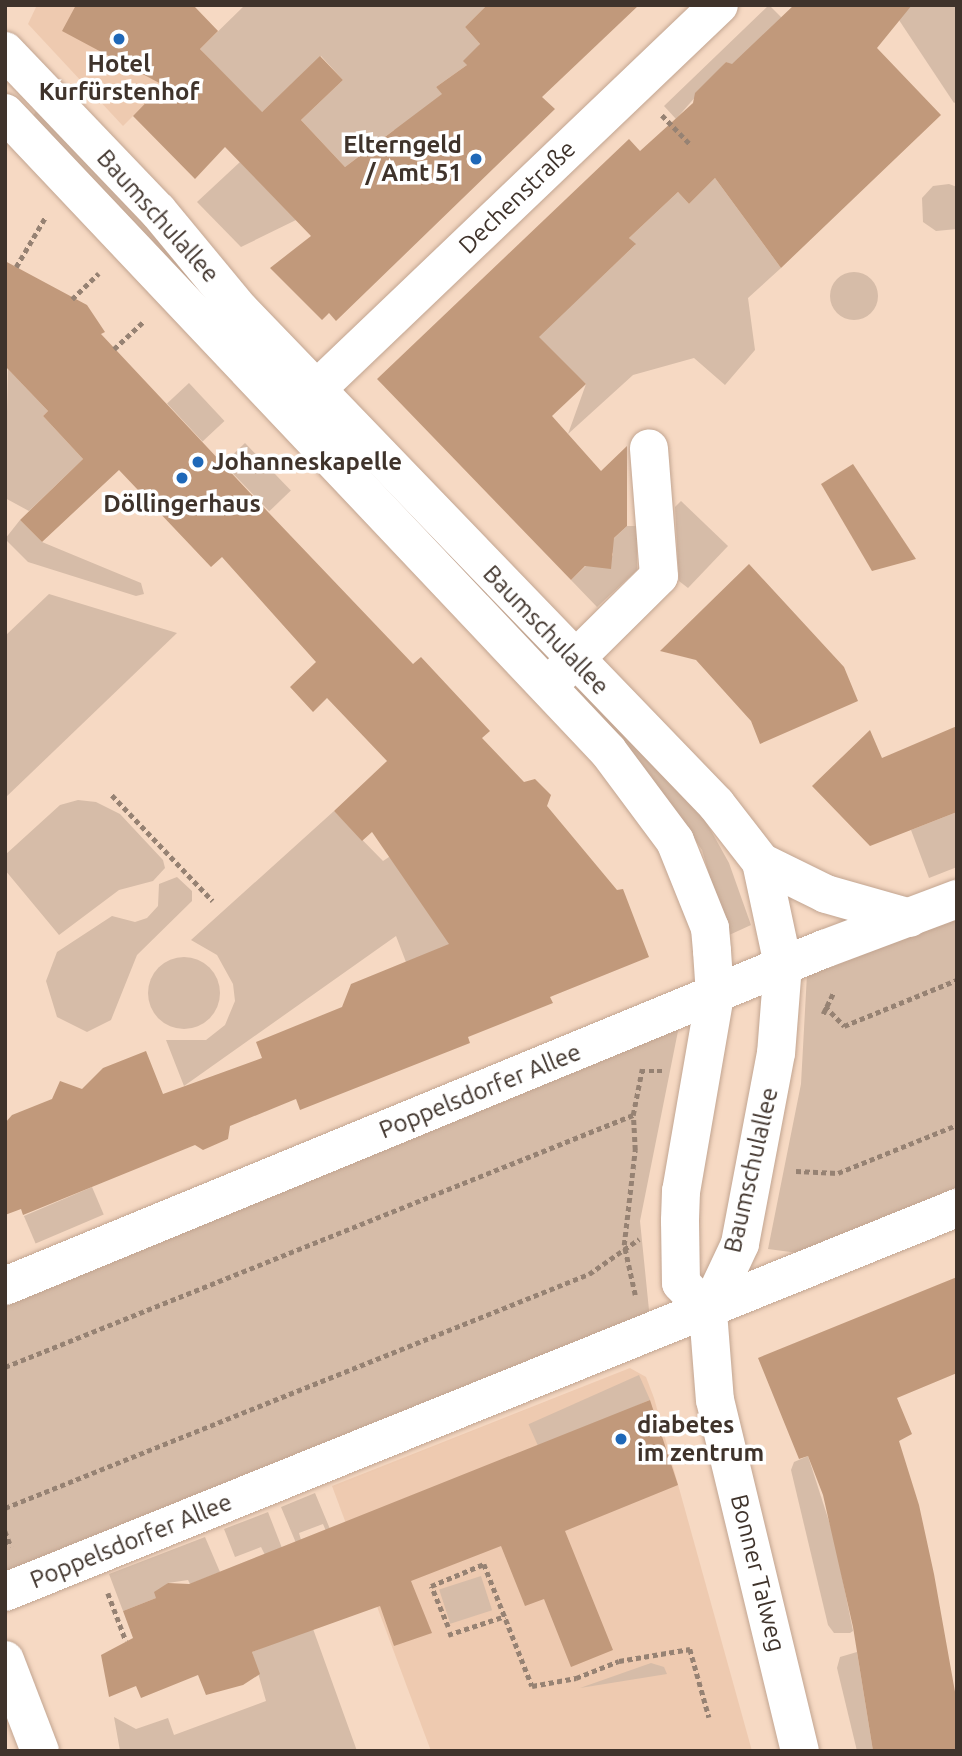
<!DOCTYPE html>
<html>
<head>
<meta charset="utf-8">
<style>
	body { margin:0 }
	#map { position:relative; width:962px; height:1756px; overflow:hidden; background:#f6d9c3; font-family:Ubuntu,sans-serif }
	div>[style] { position:absolute }
	.built>* { inset:0; background:#eecab0 }
	.green>* { inset:0; background:#d6bca8; transform-origin:0 0 }
	.round { border-radius:50% }
	.building>* { inset:0; background:#c1997b }
	.path>* { height:4.5px; margin-top:-2.25px; transform-origin:0; background:repeating-linear-gradient(90deg,#968273 0 5px,transparent 0 8.5px) }
	.roads { filter:drop-shadow(0 0 2px #c2a591) drop-shadow(0 0 2px #c2a591) }
	.minor>* { height:38px; margin:-19px; padding:0 19px; transform-origin:19px; border-radius:19px; background:#fff }
	.dots>* { width:19px; height:19px; translate:-50% -50%; box-sizing:border-box; border:4px solid #fff; border-radius:50% }
	span { translate:-50% -50%; white-space:nowrap; text-align:center; line-height:1.15; -webkit-text-stroke:7px #fff; paint-order:stroke }
	.poi-label { font-size:24px; color:#3f332b; font-weight:700 }
	.right { translate:-100% -50%; text-align:right }
	.left { translate:0 -50%; text-align:left }
	.street-label { font-size:24px; color:#3f332b }
	.frame { position:absolute; inset:0; border:7px solid #3f332b; pointer-events:none }
</style>
</head>
<body>
<div id="map">
	<div class="built">
		<i style="clip-path:polygon(37px 5px,193px 5px,218px 31px,123px 126px,28px 24px)"></i>
		<i style="clip-path:polygon(630px 1368px,646px 1377px,654px 1398px,752px 1751px,431px 1751px,332px 1486px)"></i>
	</div>
	<div class="green">
		<i style="clip-path:polygon(245px 5px,361px 7px,487px 5px,465px 27px,480px 44px,467px 65px,436px 87px,461px 112px,412px 149px,394px 130px,345px 167px,301px 120px,343px 80px,321px 56px,261px 113px,200px 49px)"></i>
		<i style="clip-path:polygon(769px 5px,782px 18px,732px 65px,726px 62px,676px 119px,664px 106px)"></i>
		<i style="clip-path:polygon(889px 5px,957px 5px,957px 101px,954px 103px)"></i>
		<i style="clip-path:polygon(36px 111px,272px 359px,260px 370px,30px 121px)"></i>
		<i style="clip-path:polygon(240px 162px,296px 220px,241px 247px,197px 202px)"></i>
		<i style="clip-path:polygon(715px 178px,781px 268px,748px 298px,755px 350px,725px 385px,694px 358px,633px 375px,568px 434px,586px 384px,530px 333px,591px 287px,635px 245px,629px 238px,678px 192px,689px 204px)"></i>
		<i style="clip-path:polygon(949px 184px,957px 187px,957px 229px,936px 231px,923px 222px,922px 198px,933px 186px)"></i>
		<i class="round" style="left:830px;top:272px;width:48px;height:48px"></i>
		<i style="clip-path:polygon(8px 369px,48px 411px,43px 416px,83px 459px,29px 511px,5px 498px)"></i>
		<i style="left:189px;top:383px;width:52px;height:30px;rotate:47deg"></i>
		<i style="left:245px;top:443px;width:66px;height:30px;rotate:46deg"></i>
		<i style="clip-path:polygon(681px 501px,728px 546px,688px 588px,679px 581px,675px 507px)"></i>
		<i style="clip-path:polygon(20px 520px,42px 542px,141px 583px,144px 594px,136px 596px,28px 562px,5px 539px)"></i>
		<i style="clip-path:polygon(627px 526px,637px 526px,637px 570px,597px 607px,571px 580px,589px 563px,597px 567px,609px 565px,613px 554px,608px 544px)"></i>
		<i style="clip-path:polygon(49px 594px,177px 633px,5px 798px,5px 636px)"></i>
		<i style="clip-path:polygon(582px 684px,699px 809px,729px 863px,751px 925px,727px 936px,702px 850px,680px 817px,570px 696px)"></i>
		<i style="clip-path:polygon(78px 800px,96px 802px,120px 814px,163px 860px,165px 868px,153px 881px,119px 890px,59px 935px,5px 870px,5px 855px,60px 805px)"></i>
		<i style="clip-path:polygon(334px 811px,383px 861px,389px 857px,532px 908px,409px 970px,396px 936px,184px 1086px,166px 1040px,206px 1040px,225px 1025px,235px 1001px,233px 984px,217px 955px,191px 940px)"></i>
		<i style="clip-path:polygon(957px 812px,957px 867px,929px 878px,911px 830px)"></i>
		<i style="clip-path:polygon(177px 877px,192px 891px,192px 901px,137px 955px,111px 1020px,87px 1032px,57px 1017px,46px 981px,57px 952px,112px 916px,135px 922px,147px 918px,158px 906px,159px 884px)"></i>
		<i style="clip-path:polygon(957px 912px,957px 1194px,798px 1253px,768px 1249px,801px 1084px,807px 974px)"></i>
		<i class="round" style="left:148px;top:957px;width:72px;height:72px"></i>
		<i style="clip-path:polygon(679px 1026px,640px 1221px,650px 1320px,5px 1583px,5px 1295px)"></i>
		<i style="left:92px;top:1187px;width:30px;height:74px;rotate:67deg"></i>
		<i style="left:639px;top:1375px;width:27px;height:121px;rotate:66deg"></i>
		<i style="clip-path:polygon(808px 1456px,834px 1537px,853px 1631px,850px 1633px,834px 1633px,828px 1625px,791px 1470px,794px 1462px)"></i>
		<i style="clip-path:polygon(315px 1493px,330px 1529px,326px 1531px,323px 1524px,299px 1533px,301px 1540px,296px 1543px,281px 1507px)"></i>
		<i style="clip-path:polygon(268px 1512px,282px 1548px,265px 1555px,261px 1547px,235px 1557px,224px 1529px)"></i>
		<i style="clip-path:polygon(205px 1537px,220px 1572px,190px 1584px,188px 1580px,168px 1583px,156px 1598px,123px 1611px,109px 1574px)"></i>
		<i style="left:481px;top:1576px;width:36px;height:44px;rotate:72deg"></i>
		<i style="clip-path:polygon(312px 1626px,357px 1751px,120px 1751px,114px 1717px,136px 1729px,168px 1718px,174px 1735px,266px 1701px,252px 1652px)"></i>
		<i style="clip-path:polygon(857px 1652px,873px 1751px,857px 1751px,837px 1668px,840px 1657px)"></i>
		<i style="clip-path:polygon(651px 1663px,664px 1667px,667px 1674px,580px 1688px)"></i>
	</div>
	<div class="building">
		<i style="clip-path:polygon(76px 5px,193px 5px,218px 31px,200px 49px,262px 112px,320px 56px,343px 80px,301px 120px,345px 167px,442px 94px,436px 87px,467px 65px,463px 61px,480px 44px,465px 27px,487px 5px,639px 5px,542px 97px,555px 109px,336px 321px,329px 313px,322px 320px,270px 268px,311px 236px,225px 147px,195px 179px,133px 116px,163px 85px,62px 31px)"></i>
		<i style="clip-path:polygon(794px 5px,912px 5px,877px 48px,941px 115px,781px 268px,715px 178px,689px 204px,678px 192px,629px 238px,636px 244px,539px 337px,586px 384px,552px 416px,601px 471px,627px 446px,627px 526px,614px 538px,611px 569px,585px 566px,571px 580px,377px 379px,629px 139px,640px 151px,693px 103px,695px 93px,726px 62px,732px 64px)"></i>
		<i style="clip-path:polygon(5px 261px,87px 305px,105px 332px,101px 334px,269px 513px,413px 664px,421px 657px,490px 731px,482px 738px,524px 782px,535px 779px,551px 795px,547px 806px,617px 890px,623px 889px,649px 957px,550px 997px,553px 1003px,468px 1037px,470px 1043px,300px 1110px,296px 1099px,230px 1126px,228px 1139px,203px 1150px,195px 1145px,23px 1215px,21px 1209px,5px 1215px,5px 1123px,12px 1115px,52px 1099px,60px 1081px,82px 1089px,103px 1068px,146px 1051px,163px 1094px,262px 1058px,256px 1042px,342px 1007px,351px 984px,449px 944px,372px 832px,362px 841px,334px 811px,387px 761px,327px 698px,313px 712px,290px 687px,316px 662px,222px 557px,211px 567px,119px 470px,42px 542px,20px 520px,83px 459px,43px 416px,48px 411px,5px 366px)"></i>
		<i style="clip-path:polygon(853px 464px,916px 559px,872px 571px,821px 484px)"></i>
		<i style="clip-path:polygon(749px 564px,844px 667px,858px 701px,760px 744px,751px 721px,696px 660px,660px 651px)"></i>
		<i style="clip-path:polygon(957px 726px,957px 812px,870px 846px,812px 786px,870px 730px,882px 758px)"></i>
		<i style="clip-path:polygon(957px 1277px,957px 1373px,897px 1398px,912px 1434px,899px 1441px,919px 1505px,934px 1574px,957px 1703px,957px 1751px,873px 1751px,853px 1627px,823px 1495px,808px 1456px,799px 1459px,758px 1358px)"></i>
		<i style="clip-path:polygon(650px 1400px,678px 1485px,565px 1531px,613px 1650px,571px 1667px,544px 1599px,525px 1606px,501px 1546px,411px 1581px,432px 1633px,394px 1646px,380px 1606px,252px 1652px,260px 1674px,243px 1685px,206px 1695px,198px 1675px,141px 1698px,136px 1686px,109px 1697px,101px 1655px,133px 1638px,123px 1611px,156px 1598px,154px 1592px,168px 1583px,189px 1584px,219px 1572px)"></i>
	</div>
	<div class="path">
		<i style="left:662px;top:115px;width:42px;rotate:46deg"></i>
		<i style="left:16px;top:267px;width:59px;rotate:-59.5deg"></i>
		<i style="left:72px;top:299px;width:37px;rotate:-44deg"></i>
		<i style="left:114px;top:349px;width:41px;rotate:-43deg"></i>
		<i style="left:112px;top:795px;width:146px;rotate:46.4deg"></i>
		<i style="left:825px;top:1006px;width:28px;rotate:46deg"></i>
		<i style="left:844px;top:1026px;width:122px;rotate:-22.2deg"></i>
		<i style="left:823px;top:1014px;width:25px;rotate:-64deg"></i>
		<i style="left:640px;top:1071px;width:22px"></i>
		<i style="left:796px;top:1171px;width:42px;rotate:2.7deg"></i>
		<i style="left:838px;top:1173px;width:128px;rotate:-22deg"></i>
		<i style="left:635px;top:1295px;width:51px;rotate:-102.4deg"></i>
		<i style="left:624px;top:1245px;width:96px;rotate:-83.4deg"></i>
		<i style="left:635px;top:1150px;width:35px;rotate:-93deg"></i>
		<i style="left:633px;top:1115px;width:47px;rotate:-78.9deg"></i>
		<i style="left:5px;top:1367px;width:677px;rotate:-21.86deg"></i>
		<i style="left:5px;top:1508px;width:629px;rotate:-21.84deg"></i>
		<i style="left:589px;top:1274px;width:61px;rotate:-35deg"></i>
		<i style="left:5px;top:1531px;width:17px;rotate:69deg"></i>
		<i style="left:108px;top:1593px;width:51px;rotate:69.4deg"></i>
		<i style="left:448px;top:1627px;width:44px;rotate:-112.5deg"></i>
		<i style="left:431px;top:1586px;width:57px;rotate:-22.5deg"></i>
		<i style="left:484px;top:1564px;width:131px;rotate:68.5deg"></i>
		<i style="left:532px;top:1686px;width:45px;rotate:-10.3deg"></i>
		<i style="left:576px;top:1678px;width:46px;rotate:-21.6deg"></i>
		<i style="left:619px;top:1661px;width:72px;rotate:-9.6deg"></i>
		<i style="left:690px;top:1649px;width:71px;rotate:74.4deg"></i>
		<i style="left:448px;top:1635px;width:60px;rotate:-18.4deg"></i>
	</div>
	<div class="roads">
		<div class="minor">
			<i style="left:5px;top:51px;width:221px;rotate:46.3deg"></i>
			<i style="left:158px;top:211px;width:129px;rotate:50.4deg"></i>
			<i style="left:240px;top:310px;width:686px;rotate:46.06deg"></i>
			<i style="left:716px;top:804px;width:73px;rotate:52.2deg"></i>
			<i style="left:761px;top:862px;width:105px;rotate:77.9deg"></i>
			<i style="left:783px;top:965px;width:88px;rotate:94.5deg"></i>
			<i style="left:776px;top:1053px;width:194px;rotate:100.7deg"></i>
			<i style="left:740px;top:1244px;width:75px;rotate:115.2deg"></i>
			<i style="left:5px;top:113px;width:878px;rotate:46.62deg"></i>
			<i style="left:608px;top:751px;width:112px;rotate:53.3deg"></i>
			<i style="left:675px;top:841px;width:94px;rotate:68.1deg"></i>
			<i style="left:710px;top:928px;width:23px;rotate:85deg"></i>
			<i style="left:712px;top:951px;width:44px;rotate:86.1deg"></i>
			<i style="left:715px;top:995px;width:199px;rotate:99.8deg"></i>
			<i style="left:681px;top:1191px;width:30px;rotate:92deg"></i>
			<i style="left:680px;top:1221px;width:62px;rotate:89.1deg"></i>
			<i style="left:681px;top:1283px;width:40px;rotate:47deg"></i>
			<i style="left:298px;top:407px;width:582px;rotate:-43.68deg"></i>
			<i style="left:555px;top:679px;width:146px;rotate:-44.7deg"></i>
			<i style="left:659px;top:576px;width:128px;rotate:-94.5deg"></i>
			<i style="left:761px;top:862px;width:72px;rotate:26.2deg"></i>
			<i style="left:826px;top:894px;width:87px;rotate:15.9deg"></i>
			<i style="left:5px;top:1286px;width:886px;rotate:-22.37deg"></i>
			<i style="left:824px;top:949px;width:142px;rotate:-20.6deg"></i>
			<i style="left:708px;top:1312px;width:88px;rotate:85.5deg"></i>
			<i style="left:715px;top:1400px;width:361px;rotate:76.4deg"></i>
			<i style="left:5px;top:1592px;width:1027px;rotate:-21.97deg"></i>
			<i style="left:5px;top:1660px;width:97px;rotate:69deg"></i>
		</div>
	</div>
	<div class="dots">
		<i style="left:119px;top:39px;background:#1f68b8"></i>
		<i style="left:476px;top:159px;background:#1f68b8"></i>
		<i style="left:198px;top:462px;background:#1f68b8"></i>
		<i style="left:182px;top:478px;background:#1f68b8"></i>
		<i style="left:621px;top:1439px;background:#1f68b8"></i>
	</div>
	<div class="poi-label">
		<span style="left:119px;top:78px">Hotel<br>Kurfürstenhof</span>
		<span class="right" style="left:462px;top:159px">Elterngeld<br>/ Amt 51</span>
		<span class="left" style="left:212px;top:462px">Johanneskapelle</span>
		<span style="left:182px;top:504px">Döllingerhaus</span>
		<span class="left" style="left:637px;top:1439px">diabetes<br>im zentrum</span>
	</div>
	<div class="street-label">
		<span style="left:517px;top:197px;rotate:-44deg">Dechenstraße</span>
		<span style="left:158px;top:216px;rotate:48deg">Baumschulallee</span>
		<span style="left:546px;top:630px;rotate:46deg">Baumschulallee</span>
		<span style="left:480px;top:1091px;rotate:-22deg">Poppelsdorfer Allee</span>
		<span style="left:751px;top:1170px;rotate:-77deg">Baumschulallee</span>
		<span style="left:131px;top:1541px;rotate:-22deg">Poppelsdorfer Allee</span>
		<span style="left:758px;top:1573px;rotate:76deg">Bonner Talweg</span>
	</div>
	<div class="frame"></div>
</div>
</body>
</html>
